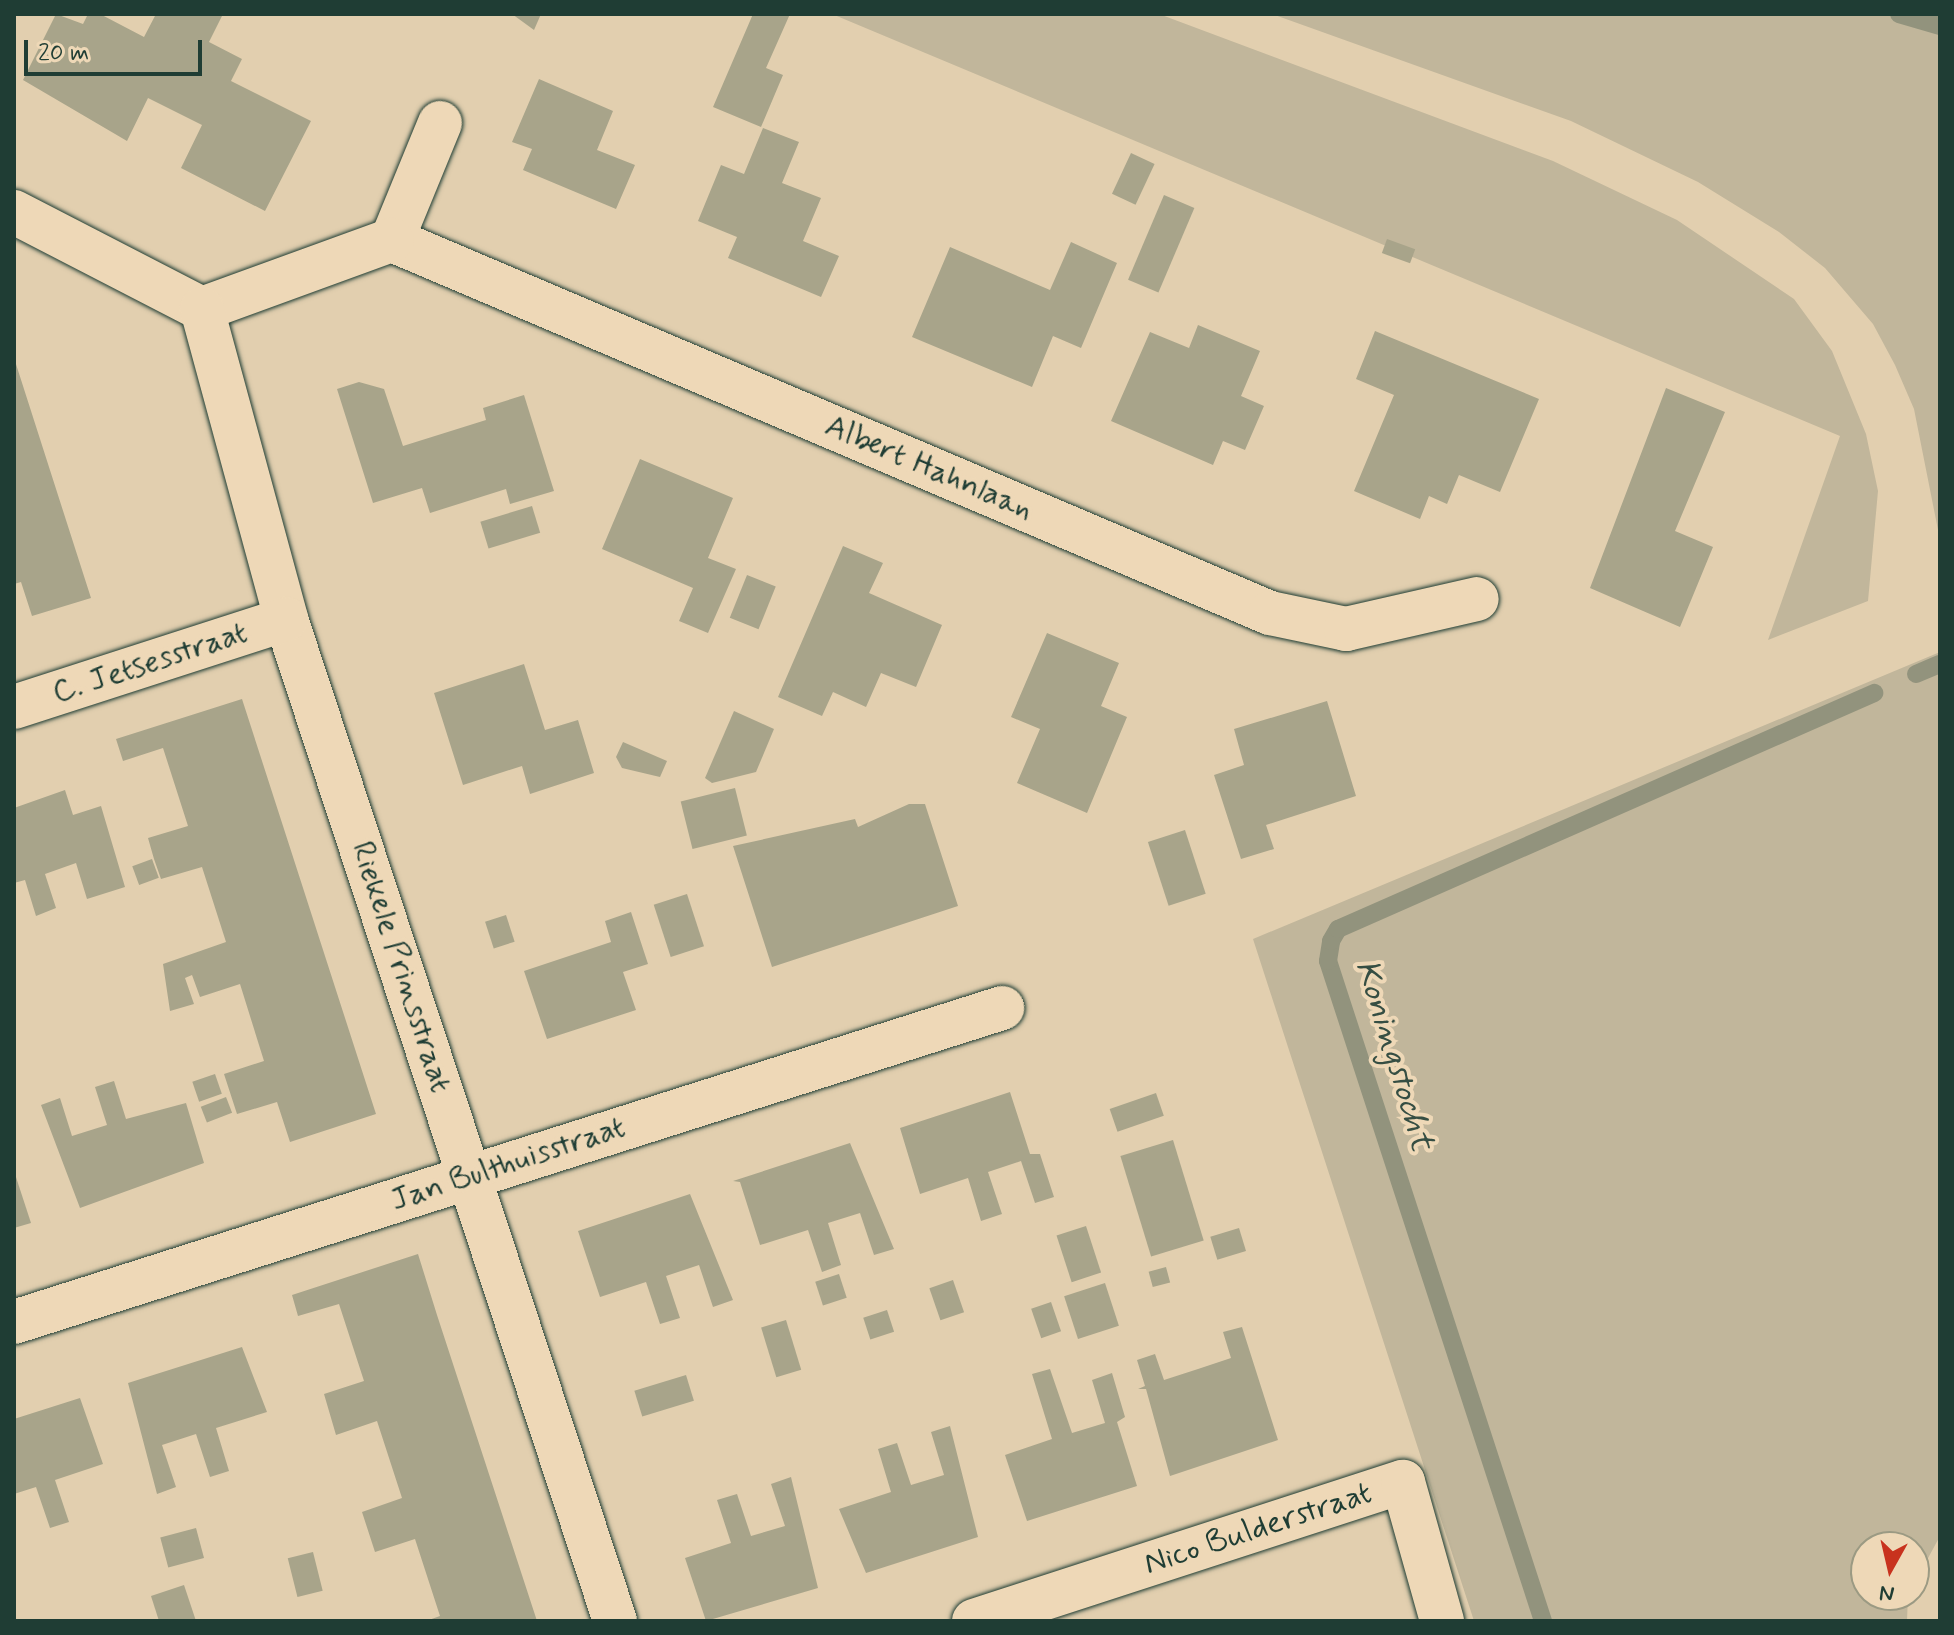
<!DOCTYPE html>
<html>
<head>
<meta charset="utf-8">
<style>
	body { margin:0 }
	#map { position:relative; width:1954px; height:1635px; overflow:hidden; background:#e2cfaf; font-family:Mynerve,sans-serif }
	div>[style] { position:absolute }
	.green>* { inset:0; background:#c1b69b }
	.stream>* { height:18px; margin:-9px; padding:0 9px; transform-origin:9px; border-radius:9px; background:#92937d }
	.building>* { inset:0; background:#a8a48a; transform-origin:0 0 }
	.roads { filter:drop-shadow(0 0 2px #1f3d34) drop-shadow(0 0 2px #1f3d34) }
	.minor>* { height:44px; margin:-22px; padding:0 22px; transform-origin:22px; border-radius:22px; background:#eed8b7 }
	span { translate:-50% -50%; white-space:nowrap; text-align:center; line-height:1.15; -webkit-text-stroke:8px #eed8b7; paint-order:stroke }
	.street-label { font-size:32px; color:#1f3d34 }
	.water-label { font-size:34px; color:#364e43; font-style:italic }
	.frame { position:absolute; inset:0; border:16px solid #1f3d34; pointer-events:none }
	.north { position:absolute; left:1850px; top:1531px; width:80px; height:80px; box-sizing:border-box; background:#eed8b7; border:2px solid #9b9a83; border-radius:50%; rotate:188deg; font-size:22px; font-weight:700; line-height:32px; text-align:center; color:#1f3d34 }
	.north::after { content:''; display:block; margin:auto; width:28px; height:36px; background:#c8321e; clip-path:polygon(50% 0,100% 100%,50% 72%,0 100%) }
	.scale { position:absolute; left:24px; top:40px; width:178px; height:36px; box-sizing:border-box; border:4px solid #1f3d34; border-top:0; padding-left:10px; font-size:24px; line-height:28px; white-space:nowrap; color:#1f3d34; -webkit-text-stroke:6px #eed8b7; paint-order:stroke }
</style>
</head>
<body>
<div id="map">
	<div class="green">
		<i style="clip-path:polygon(832px 14px,1159px 14px,1553px 161px,1677px 220px,1794px 299px,1832px 351px,1866px 434px,1878px 491px,1868px 601px,1768px 640px,1840px 436px)"></i>
		<i style="clip-path:polygon(1272px 14px,1940px 14px,1940px 540px,1914px 409px,1895px 365px,1873px 324px,1825px 268px,1779px 232px,1698px 182px,1571px 121px)"></i>
		<i style="clip-path:polygon(1940px 652px,1940px 1536px,1914px 1584px,1914px 1547px,1866px 1547px,1866px 1595px,1908px 1595px,1907px 1621px,1474px 1621px,1253px 939px)"></i>
	</div>
	<div class="stream">
		<i style="left:1899px;top:14px;width:43px;rotate:16.3deg"></i>
		<i style="left:1916px;top:674px;width:26px;rotate:-23deg"></i>
		<i style="left:1543px;top:1621px;width:694px;rotate:-108.04deg"></i>
		<i style="left:1328px;top:961px;width:20px;rotate:-81deg"></i>
		<i style="left:1331px;top:941px;width:14px;rotate:-60deg"></i>
		<i style="left:1338px;top:929px;width:586px;rotate:-23.76deg"></i>
	</div>
	<div class="building">
		<i style="clip-path:polygon(56px 14px,83px 24px,88px 14px,100px 14px,144px 37px,156px 14px,223px 14px,209px 42px,242px 59px,231px 81px,311px 121px,265px 211px,181px 168px,202px 125px,148px 98px,127px 141px,23px 80px)"></i>
		<i style="clip-path:polygon(512px 14px,541px 14px,534px 30px)"></i>
		<i style="clip-path:polygon(753px 14px,790px 14px,766px 68px,783px 75px,761px 127px,713px 107px)"></i>
		<i style="clip-path:polygon(539px 79px,613px 111px,597px 150px,635px 165px,616px 209px,523px 170px,532px 149px,512px 142px)"></i>
		<i style="clip-path:polygon(763px 128px,799px 142px,782px 183px,821px 198px,803px 241px,839px 256px,821px 297px,728px 258px,737px 237px,698px 221px,721px 165px,744px 174px)"></i>
		<i style="left:1131px;top:153px;width:26px;height:45px;rotate:25deg"></i>
		<i style="left:1164px;top:195px;width:33px;height:92px;rotate:23deg"></i>
		<i style="left:1387px;top:239px;width:30px;height:15px;rotate:20deg"></i>
		<i style="clip-path:polygon(1071px 242px,1117px 263px,1081px 348px,1053px 336px,1032px 387px,912px 337px,950px 247px,1050px 290px)"></i>
		<i style="clip-path:polygon(1198px 325px,1260px 351px,1241px 396px,1264px 406px,1245px 450px,1223px 441px,1213px 465px,1111px 421px,1150px 332px,1189px 348px)"></i>
		<i style="clip-path:polygon(1375px 331px,1539px 399px,1500px 492px,1459px 475px,1447px 504px,1429px 496px,1420px 519px,1354px 491px,1394px 395px,1356px 379px)"></i>
		<i style="clip-path:polygon(15px 361px,91px 598px,32px 616px,21px 582px,14px 584px)"></i>
		<i style="clip-path:polygon(359px 382px,384px 389px,403px 446px,486px 420px,483px 408px,524px 395px,554px 491px,510px 504px,506px 489px,430px 513px,422px 488px,373px 503px,337px 389px)"></i>
		<i style="clip-path:polygon(1666px 388px,1725px 412px,1675px 531px,1713px 547px,1680px 627px,1590px 588px)"></i>
		<i style="clip-path:polygon(640px 459px,733px 498px,708px 558px,736px 569px,708px 633px,679px 621px,693px 588px,602px 549px)"></i>
		<i style="left:532px;top:506px;width:28px;height:54px;rotate:73deg"></i>
		<i style="clip-path:polygon(843px 546px,883px 563px,869px 593px,942px 625px,916px 687px,881px 673px,866px 707px,833px 692px,822px 716px,778px 697px)"></i>
		<i style="left:747px;top:575px;width:31px;height:46px;rotate:22deg"></i>
		<i style="clip-path:polygon(1047px 633px,1119px 663px,1101px 706px,1127px 717px,1087px 813px,1017px 783px,1040px 729px,1011px 717px)"></i>
		<i style="clip-path:polygon(524px 664px,545px 730px,578px 720px,594px 773px,530px 794px,522px 766px,463px 785px,434px 693px)"></i>
		<i style="clip-path:polygon(242px 699px,376px 1114px,290px 1142px,277px 1102px,237px 1114px,224px 1074px,264px 1061px,240px 984px,200px 997px,192px 975px,185px 978px,194px 1004px,170px 1011px,163px 964px,226px 942px,202px 867px,161px 879px,154px 859px,148px 838px,188px 826px,163px 748px,123px 761px,116px 739px)"></i>
		<i style="clip-path:polygon(1327px 701px,1356px 796px,1266px 825px,1274px 849px,1241px 859px,1214px 775px,1244px 765px,1234px 729px)"></i>
		<i style="clip-path:polygon(734px 711px,774px 729px,756px 772px,712px 783px,705px 778px)"></i>
		<i style="clip-path:polygon(623px 742px,667px 761px,660px 777px,622px 768px,616px 757px)"></i>
		<i style="left:735px;top:788px;width:49px;height:56px;rotate:76deg"></i>
		<i style="clip-path:polygon(65px 790px,73px 815px,101px 806px,125px 887px,87px 899px,76px 863px,45px 874px,56px 908px,36px 916px,25px 880px,14px 883px,14px 808px)"></i>
		<i style="clip-path:polygon(909px 804px,925px 804px,958px 906px,772px 967px,733px 846px,855px 819px,858px 827px)"></i>
		<i style="left:1185px;top:830px;width:67px;height:39px;rotate:72deg"></i>
		<i style="left:152px;top:859px;width:20px;height:21px;rotate:70deg"></i>
		<i style="left:687px;top:894px;width:55px;height:35px;rotate:72deg"></i>
		<i style="clip-path:polygon(631px 912px,648px 964px,623px 972px,636px 1010px,547px 1039px,524px 971px,611px 942px,605px 921px)"></i>
		<i style="left:506px;top:915px;width:28px;height:22px;rotate:72deg"></i>
		<i style="left:215px;top:1074px;width:21px;height:24px;rotate:71deg"></i>
		<i style="clip-path:polygon(114px 1081px,126px 1119px,186px 1103px,204px 1163px,80px 1208px,41px 1105px,60px 1098px,72px 1136px,107px 1125px,95px 1087px)"></i>
		<i style="clip-path:polygon(1010px 1092px,1030px 1154px,1040px 1154px,1054px 1197px,1035px 1203px,1021px 1161px,988px 1172px,1002px 1214px,981px 1221px,968px 1178px,920px 1194px,900px 1128px)"></i>
		<i style="left:1156px;top:1093px;width:24px;height:49px;rotate:71deg"></i>
		<i style="left:226px;top:1097px;width:17px;height:27px;rotate:69deg"></i>
		<i style="left:1173px;top:1140px;width:105px;height:55px;rotate:73deg"></i>
		<i style="clip-path:polygon(850px 1143px,894px 1249px,874px 1255px,860px 1213px,828px 1223px,841px 1265px,822px 1272px,808px 1230px,760px 1245px,740px 1182px,733px 1181px)"></i>
		<i style="clip-path:polygon(14px 1171px,31px 1223px,14px 1228px)"></i>
		<i style="clip-path:polygon(690px 1194px,733px 1300px,713px 1307px,699px 1265px,666px 1276px,680px 1318px,660px 1324px,646px 1282px,600px 1297px,578px 1231px)"></i>
		<i style="left:1086px;top:1226px;width:49px;height:31px;rotate:72deg"></i>
		<i style="left:1239px;top:1228px;width:24px;height:30px;rotate:73deg"></i>
		<i style="clip-path:polygon(418px 1254px,437px 1315px,537px 1621px,426px 1621px,440px 1616px,415px 1539px,375px 1552px,362px 1512px,402px 1498px,377px 1421px,336px 1435px,324px 1394px,364px 1381px,339px 1304px,298px 1316px,292px 1295px)"></i>
		<i style="left:1166px;top:1267px;width:16px;height:18px;rotate:75deg"></i>
		<i style="left:839px;top:1274px;width:25px;height:25px;rotate:72deg"></i>
		<i style="left:953px;top:1280px;width:34px;height:25px;rotate:71deg"></i>
		<i style="left:1105px;top:1283px;width:45px;height:43px;rotate:72deg"></i>
		<i style="left:1051px;top:1302px;width:31px;height:21px;rotate:71deg"></i>
		<i style="left:887px;top:1310px;width:23px;height:25px;rotate:72deg"></i>
		<i style="left:786px;top:1320px;width:52px;height:26px;rotate:73deg"></i>
		<i style="clip-path:polygon(1242px 1327px,1278px 1440px,1170px 1476px,1146px 1389px,1138px 1389px,1145px 1386px,1137px 1360px,1155px 1354px,1164px 1380px,1198px 1369px,1231px 1358px,1223px 1332px)"></i>
		<i style="clip-path:polygon(242px 1347px,267px 1412px,216px 1428px,229px 1471px,210px 1477px,196px 1434px,162px 1445px,176px 1487px,157px 1494px,128px 1383px)"></i>
		<i style="clip-path:polygon(1050px 1369px,1072px 1433px,1105px 1423px,1092px 1380px,1112px 1373px,1125px 1417px,1117px 1422px,1137px 1486px,1027px 1521px,1005px 1455px,1052px 1439px,1032px 1374px)"></i>
		<i style="left:686px;top:1375px;width:27px;height:54px;rotate:73deg"></i>
		<i style="clip-path:polygon(80px 1398px,103px 1464px,55px 1480px,69px 1522px,50px 1528px,36px 1487px,14px 1494px,14px 1419px)"></i>
		<i style="clip-path:polygon(950px 1426px,978px 1537px,866px 1573px,839px 1509px,891px 1492px,878px 1449px,897px 1443px,911px 1485px,944px 1475px,931px 1432px)"></i>
		<i style="clip-path:polygon(791px 1477px,818px 1588px,706px 1621px,685px 1558px,731px 1543px,717px 1500px,737px 1494px,751px 1536px,785px 1526px,771px 1484px)"></i>
		<i style="left:196px;top:1528px;width:31px;height:37px;rotate:75deg"></i>
		<i style="left:313px;top:1552px;width:40px;height:26px;rotate:76deg"></i>
		<i style="clip-path:polygon(184px 1585px,196px 1621px,159px 1621px,151px 1596px)"></i>
	</div>
	<div class="roads">
		<div class="minor">
			<i style="left:440px;top:123px;width:126px;rotate:112.3deg"></i>
			<i style="left:392px;top:240px;width:954px;rotate:23.02deg"></i>
			<i style="left:1270px;top:613px;width:78px;rotate:11.9deg"></i>
			<i style="left:1346px;top:629px;width:134px;rotate:-12.9deg"></i>
			<i style="left:14px;top:212px;width:212px;rotate:27.3deg"></i>
			<i style="left:202px;top:309px;width:202px;rotate:-20deg"></i>
			<i style="left:202px;top:309px;width:321px;rotate:74.8deg"></i>
			<i style="left:286px;top:619px;width:1055px;rotate:71.82deg"></i>
			<i style="left:14px;top:707px;width:286px;rotate:-17.9deg"></i>
			<i style="left:14px;top:1322px;width:1037px;rotate:-17.63deg"></i>
			<i style="left:974px;top:1621px;width:451px;rotate:-18deg"></i>
			<i style="left:1403px;top:1482px;width:144px;rotate:74.3deg"></i>
		</div>
	</div>
	<div class="street-label">
		<span style="left:929px;top:468px;rotate:23deg">Albert Hahnlaan</span>
		<span style="left:150px;top:663px;rotate:-18deg">C. Jetsesstraat</span>
		<span style="left:401px;top:967px;rotate:72deg">Riekele Prinsstraat</span>
		<span style="left:508px;top:1164px;rotate:-18deg">Jan Bulthuisstraat</span>
		<span style="left:1258px;top:1529px;rotate:-18deg">Nico Bulderstraat</span>
	</div>
	<div class="water-label">
		<span style="left:1394px;top:1055px;rotate:73deg">Koningstocht</span>
	</div>
	<div class="frame"></div>
	<div class="north">N</div>
	<div class="scale">20 m</div>
</div>
</body>
</html>
